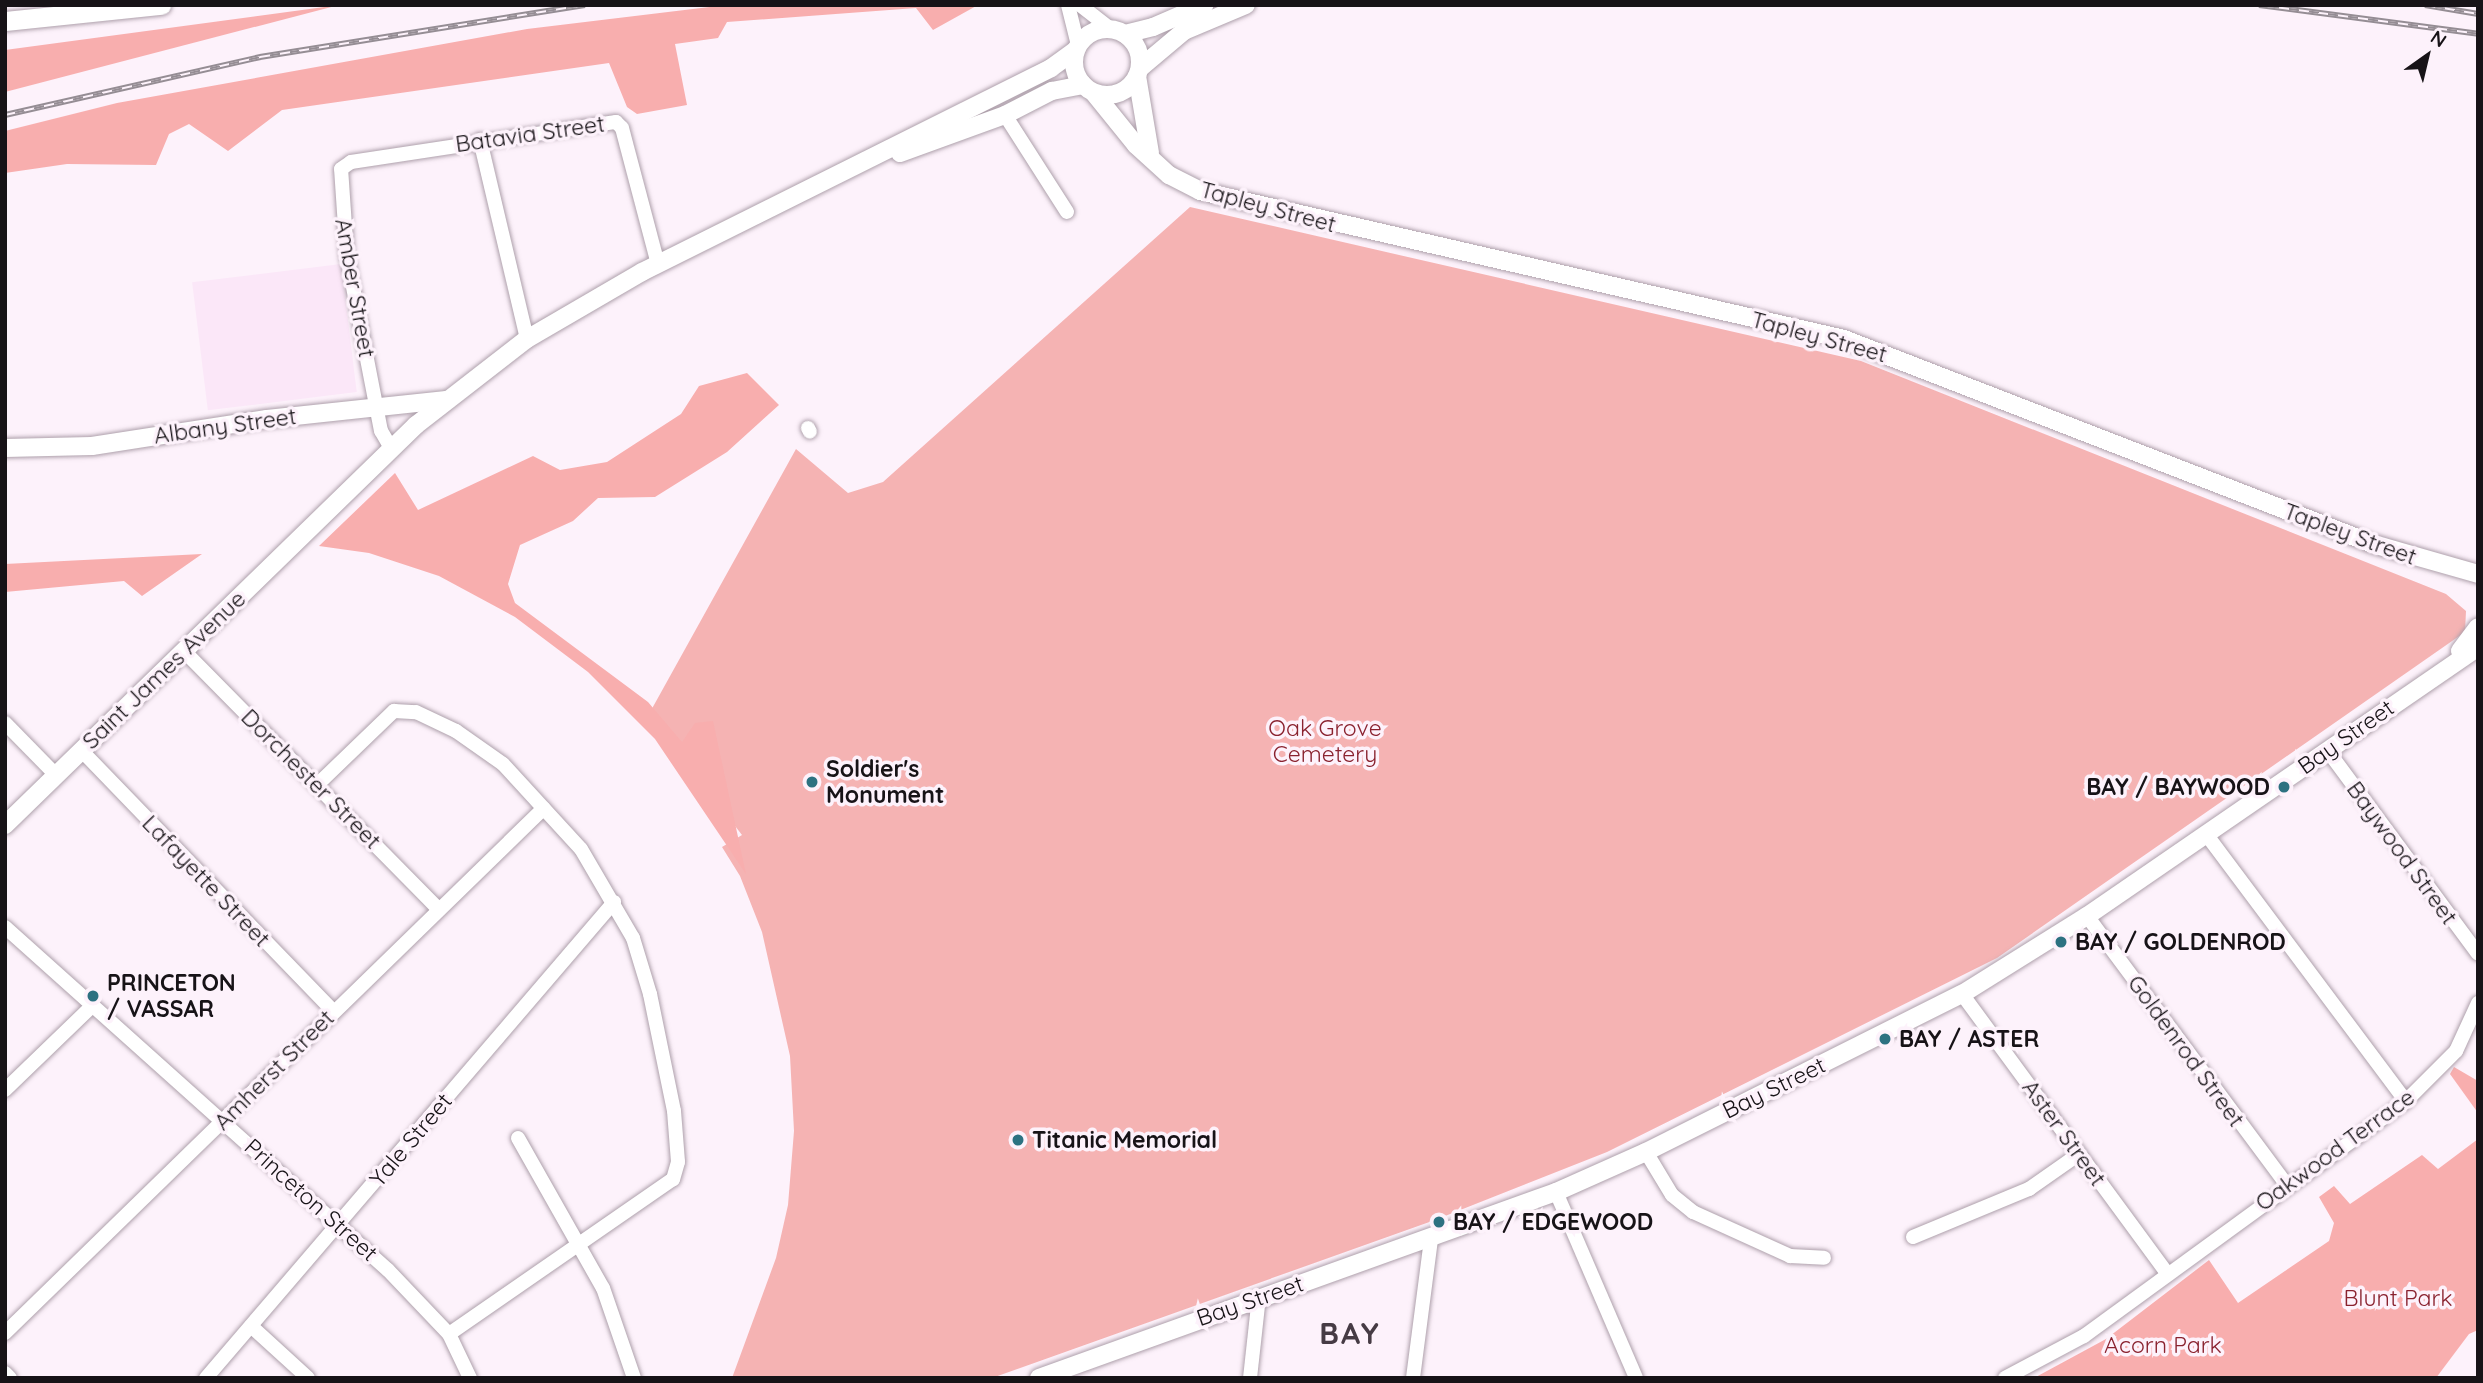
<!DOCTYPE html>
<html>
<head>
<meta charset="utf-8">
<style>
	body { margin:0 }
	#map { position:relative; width:2483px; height:1383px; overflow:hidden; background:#fdf2fb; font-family:Quicksand,sans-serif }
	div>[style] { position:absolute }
	.built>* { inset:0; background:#fbe7f8; transform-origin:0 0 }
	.green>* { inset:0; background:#f5b3b3 }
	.forest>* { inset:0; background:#f8aeae }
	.roads { filter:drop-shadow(0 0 2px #aea0ab) drop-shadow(0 0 2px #aea0ab) }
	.minor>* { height:14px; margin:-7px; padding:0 7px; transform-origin:7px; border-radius:7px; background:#fff }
	.major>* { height:18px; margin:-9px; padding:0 9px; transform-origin:9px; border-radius:9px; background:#fff }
	.major>.ring { margin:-9px; padding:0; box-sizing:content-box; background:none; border:18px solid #fff; border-radius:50% }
	.highway>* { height:19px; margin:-9.5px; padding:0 9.5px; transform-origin:9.5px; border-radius:9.5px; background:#fff }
	.rail>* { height:6px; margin-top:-3px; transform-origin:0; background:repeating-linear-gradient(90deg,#fdf2fb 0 10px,#958d94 0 20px); box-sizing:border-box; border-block:2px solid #958d94 }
	.dots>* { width:19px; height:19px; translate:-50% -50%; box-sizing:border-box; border:4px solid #fdf2fb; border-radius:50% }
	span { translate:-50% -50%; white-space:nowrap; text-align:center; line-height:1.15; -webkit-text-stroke:7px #fdf2fb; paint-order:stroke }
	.street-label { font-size:23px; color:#171317 }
	.park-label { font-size:23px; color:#8a222f }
	.poi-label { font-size:23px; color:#171317; font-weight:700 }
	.left { translate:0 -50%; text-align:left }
	.right { translate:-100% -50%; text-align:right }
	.district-label { font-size:30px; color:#463b44; font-weight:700; letter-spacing:2px }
	.frame { position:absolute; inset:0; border:7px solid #171317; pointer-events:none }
	.north { position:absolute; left:2392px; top:21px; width:70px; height:70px; -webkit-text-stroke:5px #fdf2fb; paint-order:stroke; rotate:34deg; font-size:19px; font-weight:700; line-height:28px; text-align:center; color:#171317 }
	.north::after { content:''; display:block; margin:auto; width:24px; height:32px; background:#171317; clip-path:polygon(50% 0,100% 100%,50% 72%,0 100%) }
</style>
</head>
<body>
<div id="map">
	<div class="built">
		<i style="left:341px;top:264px;width:129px;height:150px;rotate:83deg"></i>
	</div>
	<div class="green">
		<i style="clip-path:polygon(1190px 207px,1861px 361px,2446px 594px,2466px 611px,2465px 632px,1997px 958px,1607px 1152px,1435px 1220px,992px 1378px,732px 1378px,776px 1258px,788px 1205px,794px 1131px,790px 1056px,762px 932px,740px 876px,722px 847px,742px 835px,649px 714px,796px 449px,848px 493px,883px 482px)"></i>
	</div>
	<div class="forest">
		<i style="clip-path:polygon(339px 5px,5px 92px,5px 50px)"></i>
		<i style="clip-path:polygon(726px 5px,978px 5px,933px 30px,916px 8px,727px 22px,718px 38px,675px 44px,687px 105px,637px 114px,627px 107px,609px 63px,282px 110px,228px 151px,189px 124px,169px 134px,156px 165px,67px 164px,5px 173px,5px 131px,117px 103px,527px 29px)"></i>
		<i style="clip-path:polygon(747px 373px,779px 405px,727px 452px,655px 497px,598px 498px,573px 521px,520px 545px,508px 584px,515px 603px,648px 702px,682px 742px,695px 723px,713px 721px,746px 874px,655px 739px,588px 672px,515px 617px,439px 576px,369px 553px,319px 546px,395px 473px,418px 510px,533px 456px,560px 470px,607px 462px,681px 414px,699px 386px)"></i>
		<i style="clip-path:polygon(202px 554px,142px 596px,124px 581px,5px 592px,5px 564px)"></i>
		<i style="clip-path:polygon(2454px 1067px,2478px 1081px,2478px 1113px,2450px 1074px)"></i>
		<i style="clip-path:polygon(2478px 1139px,2478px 1330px,2469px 1334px,2436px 1378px,2034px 1378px,2106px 1339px,2209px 1260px,2238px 1303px,2329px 1241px,2334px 1223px,2319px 1197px,2334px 1186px,2350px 1204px,2422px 1155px,2438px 1169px)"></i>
	</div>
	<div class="roads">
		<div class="minor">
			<i style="left:1068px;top:5px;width:41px;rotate:76deg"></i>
			<i style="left:1080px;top:5px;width:39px;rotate:38deg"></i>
			<i style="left:1005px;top:115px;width:115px;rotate:57.4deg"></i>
			<i style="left:480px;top:140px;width:204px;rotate:76.7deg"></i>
			<i style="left:808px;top:428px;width:4px;rotate:63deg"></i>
			<i style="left:391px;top:448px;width:20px;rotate:-120deg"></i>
			<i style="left:381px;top:431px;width:178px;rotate:-101deg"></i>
			<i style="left:347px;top:256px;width:87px;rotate:-93.9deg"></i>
			<i style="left:341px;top:169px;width:12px;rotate:-35deg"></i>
			<i style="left:351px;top:162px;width:268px;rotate:-8.6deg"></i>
			<i style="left:616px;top:122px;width:8px;rotate:45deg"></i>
			<i style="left:622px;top:128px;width:141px;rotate:75.2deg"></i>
			<i style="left:183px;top:650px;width:363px;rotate:45.4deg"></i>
			<i style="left:5px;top:723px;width:73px;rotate:45.6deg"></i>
			<i style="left:81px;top:750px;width:361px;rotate:46deg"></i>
			<i style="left:2328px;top:751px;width:252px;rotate:53.5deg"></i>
			<i style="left:317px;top:785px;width:107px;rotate:-43.9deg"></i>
			<i style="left:394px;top:711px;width:22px;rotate:3deg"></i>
			<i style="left:416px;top:712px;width:44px;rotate:25.4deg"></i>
			<i style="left:456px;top:731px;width:57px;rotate:35.1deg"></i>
			<i style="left:503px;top:764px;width:115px;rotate:47.5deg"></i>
			<i style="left:581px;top:849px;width:103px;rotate:59.7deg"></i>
			<i style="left:633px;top:938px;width:59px;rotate:73.1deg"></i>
			<i style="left:650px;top:994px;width:119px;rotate:78.4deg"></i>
			<i style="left:674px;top:1111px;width:51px;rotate:85.5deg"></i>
			<i style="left:678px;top:1162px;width:18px;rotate:106deg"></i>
			<i style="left:673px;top:1179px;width:272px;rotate:145.3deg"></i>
			<i style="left:2206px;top:834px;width:334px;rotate:53.2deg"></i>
			<i style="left:2087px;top:916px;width:335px;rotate:53.4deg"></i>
			<i style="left:5px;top:927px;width:514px;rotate:41.85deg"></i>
			<i style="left:388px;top:1270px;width:88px;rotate:46.4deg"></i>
			<i style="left:449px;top:1334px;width:49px;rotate:64.5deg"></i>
			<i style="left:1962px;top:994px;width:345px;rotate:53.7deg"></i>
			<i style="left:5px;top:1090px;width:121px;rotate:-44deg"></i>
			<i style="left:518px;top:1138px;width:172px;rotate:60.5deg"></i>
			<i style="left:603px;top:1288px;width:95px;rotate:71deg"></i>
			<i style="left:1646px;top:1152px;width:50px;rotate:58.8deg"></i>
			<i style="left:1672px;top:1195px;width:27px;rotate:39deg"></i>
			<i style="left:1693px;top:1212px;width:107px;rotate:24.4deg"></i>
			<i style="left:1790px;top:1256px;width:34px;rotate:3deg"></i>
			<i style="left:1556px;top:1192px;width:202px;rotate:66.7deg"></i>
			<i style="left:1913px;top:1237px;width:126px;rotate:-22.5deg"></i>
			<i style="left:2029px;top:1189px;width:61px;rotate:-35deg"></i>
			<i style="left:251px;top:1326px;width:77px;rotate:42.4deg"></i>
			<i style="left:5px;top:1333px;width:752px;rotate:-44.25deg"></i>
			<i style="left:5px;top:1373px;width:7px;rotate:45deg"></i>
			<i style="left:206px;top:1378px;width:627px;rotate:-49.4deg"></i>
			<i style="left:1250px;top:1378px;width:81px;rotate:-83.7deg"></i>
			<i style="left:1413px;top:1378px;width:140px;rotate:-82.6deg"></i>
			<i style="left:2005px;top:1378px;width:89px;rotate:-28deg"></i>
			<i style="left:2084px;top:1336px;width:399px;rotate:-36.1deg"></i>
			<i style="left:2406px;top:1101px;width:71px;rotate:-45deg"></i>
			<i style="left:2456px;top:1051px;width:53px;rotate:-65.4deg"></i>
		</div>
		<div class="major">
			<i class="ring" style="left:1074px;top:29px;width:48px;height:48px"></i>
			<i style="left:1125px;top:34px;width:29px;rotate:-14deg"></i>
			<i style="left:1153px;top:27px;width:56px;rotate:-23.3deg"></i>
			<i style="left:1140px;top:68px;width:57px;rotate:-40.1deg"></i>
			<i style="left:1184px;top:31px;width:67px;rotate:-22.8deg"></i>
			<i style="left:1137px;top:76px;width:78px;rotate:80.4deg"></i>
			<i style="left:1094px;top:93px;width:67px;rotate:51.1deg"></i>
			<i style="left:1136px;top:145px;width:45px;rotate:42.3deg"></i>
			<i style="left:1169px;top:175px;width:35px;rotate:27deg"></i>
			<i style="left:1200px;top:191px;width:661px;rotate:12.94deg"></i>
			<i style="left:1844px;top:339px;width:567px;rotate:21.18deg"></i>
			<i style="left:2373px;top:544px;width:109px;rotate:15.9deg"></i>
			<i style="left:900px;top:153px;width:112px;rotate:-19.9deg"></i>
			<i style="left:1005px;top:115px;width:53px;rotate:-27.1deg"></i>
			<i style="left:1052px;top:91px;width:32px;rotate:-11deg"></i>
			<i style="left:5px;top:448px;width:87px;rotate:-1.3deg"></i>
			<i style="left:92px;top:446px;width:177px;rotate:-8.8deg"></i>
			<i style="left:267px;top:419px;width:178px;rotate:-6.1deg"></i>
			<i style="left:2460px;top:651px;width:30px;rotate:-53deg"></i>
			<i style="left:5px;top:825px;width:574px;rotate:-44.22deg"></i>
			<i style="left:416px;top:425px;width:140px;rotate:-37.8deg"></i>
			<i style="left:527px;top:339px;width:133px;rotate:-30.2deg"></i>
			<i style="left:642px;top:272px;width:457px;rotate:-26.5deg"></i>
			<i style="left:1051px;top:68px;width:31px;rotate:-36deg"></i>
			<i style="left:1039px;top:1378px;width:549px;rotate:-19.79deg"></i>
			<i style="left:1556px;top:1192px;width:98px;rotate:-24deg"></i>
			<i style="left:1646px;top:1152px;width:353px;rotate:-26.6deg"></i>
			<i style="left:1962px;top:994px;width:147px;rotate:-32deg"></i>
			<i style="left:2087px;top:916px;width:475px;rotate:-34.5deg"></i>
		</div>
		<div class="highway">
			<i style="left:5px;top:21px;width:157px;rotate:-5.9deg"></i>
		</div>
	</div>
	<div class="rail">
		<i style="left:2259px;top:5px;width:221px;rotate:7.5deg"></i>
		<i style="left:2425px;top:5px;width:54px;rotate:9.6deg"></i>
		<i style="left:5px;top:115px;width:262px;rotate:-12.8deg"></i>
		<i style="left:260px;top:57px;width:329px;rotate:-9.1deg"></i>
	</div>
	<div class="dots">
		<i style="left:812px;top:782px;background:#2d7281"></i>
		<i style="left:2284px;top:787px;background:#2d7281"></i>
		<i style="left:2061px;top:942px;background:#2d7281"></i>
		<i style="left:93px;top:996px;background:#2d7281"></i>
		<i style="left:1885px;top:1039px;background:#2d7281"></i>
		<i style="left:1018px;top:1140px;background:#2d7281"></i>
		<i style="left:1439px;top:1222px;background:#2d7281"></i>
	</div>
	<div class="street-label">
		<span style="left:530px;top:134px;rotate:-8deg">Batavia Street</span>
		<span style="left:1268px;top:207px;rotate:15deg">Tapley Street</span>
		<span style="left:355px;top:288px;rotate:80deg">Amber Street</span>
		<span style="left:1819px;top:337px;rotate:15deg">Tapley Street</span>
		<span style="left:225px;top:426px;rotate:-8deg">Albany Street</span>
		<span style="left:2350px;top:534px;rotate:20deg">Tapley Street</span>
		<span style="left:164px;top:670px;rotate:-44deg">Saint James Avenue</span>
		<span style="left:2346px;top:737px;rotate:-35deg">Bay Street</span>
		<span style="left:311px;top:779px;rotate:45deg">Dorchester Street</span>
		<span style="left:2402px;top:853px;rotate:54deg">Baywood Street</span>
		<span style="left:206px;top:881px;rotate:46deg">Lafayette Street</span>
		<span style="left:2186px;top:1051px;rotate:54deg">Goldenrod Street</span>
		<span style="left:274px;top:1070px;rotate:-45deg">Amherst Street</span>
		<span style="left:1774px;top:1088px;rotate:-26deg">Bay Street</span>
		<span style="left:2064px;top:1133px;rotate:54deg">Aster Street</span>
		<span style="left:411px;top:1140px;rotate:-50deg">Yale Street</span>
		<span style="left:2335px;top:1150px;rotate:-36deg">Oakwood Terrace</span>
		<span style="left:311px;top:1200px;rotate:42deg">Princeton Street</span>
		<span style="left:1250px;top:1301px;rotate:-19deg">Bay Street</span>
	</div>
	<div class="park-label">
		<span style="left:1325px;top:741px">Oak Grove<br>Cemetery</span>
		<span style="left:2398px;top:1298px">Blunt Park</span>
		<span style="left:2163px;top:1345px">Acorn Park</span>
	</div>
	<div class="poi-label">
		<span class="left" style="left:826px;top:782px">Soldier's<br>Monument</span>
		<span class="right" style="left:2270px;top:787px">BAY / BAYWOOD</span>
		<span class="left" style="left:2075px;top:942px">BAY / GOLDENROD</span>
		<span class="left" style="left:107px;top:996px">PRINCETON<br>/ VASSAR</span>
		<span class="left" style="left:1899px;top:1039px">BAY / ASTER</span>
		<span class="left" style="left:1032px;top:1140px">Titanic Memorial</span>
		<span class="left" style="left:1453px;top:1222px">BAY / EDGEWOOD</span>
	</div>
	<div class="district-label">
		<span style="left:1350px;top:1333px">BAY</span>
	</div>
	<div class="frame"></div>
	<div class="north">N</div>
</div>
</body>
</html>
